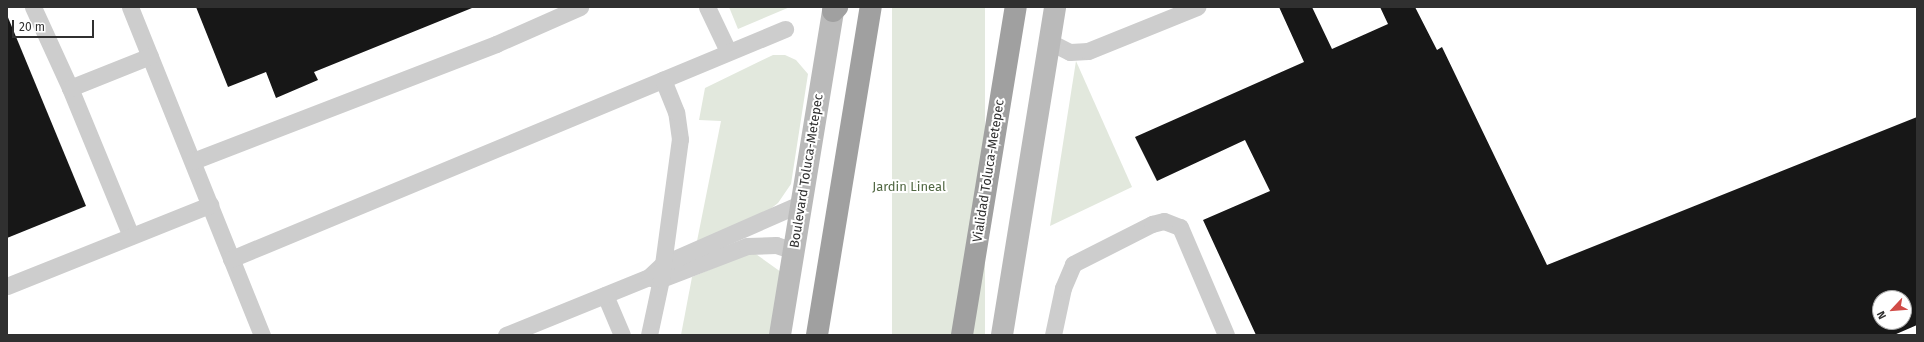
<!DOCTYPE html>
<html>
<head>
<meta charset="utf-8">
<style>
	body { margin:0 }
	#map { position:relative; width:1924px; height:342px; overflow:hidden; background:#fff; font-family:"Fira Sans",sans-serif }
	div>[style] { position:absolute }
	.green>* { inset:0; background:#e2e8dd; transform-origin:0 0 }
	.building>* { inset:0; background:#171717 }
	.service>* { height:17px; margin:-8.5px; padding:0 8.5px; transform-origin:8.5px; border-radius:8.5px; background:#cdcdcd }
	.secondary>* { height:22px; margin:-11px; padding:0 11px; transform-origin:11px; border-radius:11px; background:#bababa }
	.trunk>* { height:22px; margin:-11px; padding:0 11px; transform-origin:11px; border-radius:11px; background:#a0a0a0 }
	span { translate:-50% -50%; white-space:nowrap; text-align:center; line-height:1.15; -webkit-text-stroke:4px #fff; paint-order:stroke }
	.street-label { font-size:13px; color:#303030 }
	.park-label { font-size:13px; color:#506742 }
	.frame { position:absolute; inset:0; border:8px solid #303030; pointer-events:none }
	.north { position:absolute; left:1872px; top:290px; width:40px; height:40px; box-sizing:border-box; background:#fff; border:1px solid #acacac; border-radius:50%; rotate:244deg; font-size:11px; font-weight:700; line-height:16px; text-align:center; color:#303030 }
	.north::after { content:''; display:block; margin:auto; width:14px; height:18px; background:#d14b47; clip-path:polygon(50% 0,100% 100%,50% 72%,0 100%) }
	.scale { position:absolute; left:12px; top:20px; width:82px; height:18px; box-sizing:border-box; border:2px solid #303030; border-top:0; padding-left:5px; font-size:12px; line-height:14px; white-space:nowrap; color:#303030; -webkit-text-stroke:3px #fff; paint-order:stroke }
</style>
</head>
<body>
<div id="map">
	<div class="green">
		<i style="clip-path:polygon(729px 7px,790px 7px,738px 29px)"></i>
		<i style="left:892px;top:7px;width:93px;height:332px"></i>
		<i style="clip-path:polygon(773px 55px,785px 55px,796px 60px,808px 74px,791px 184px,778px 203px,764px 214px,697px 241px,721px 121px,699px 120px,705px 88px)"></i>
		<i style="clip-path:polygon(1076px 61px,1132px 187px,1050px 226px)"></i>
		<i style="clip-path:polygon(753px 252px,781px 272px,771px 335px,681px 335px,692px 277px)"></i>
	</div>
	<div class="building">
		<i style="clip-path:polygon(196px 7px,472px 7px,472px 8px,314px 72px,318px 80px,276px 98px,266px 72px,228px 87px)"></i>
		<i style="clip-path:polygon(evenodd,1279px 7px,1312px 7px,1332px 49px,1388px 24px,1380px 7px,1415px 7px,1437px 50px,1442px 47px,1547px 265px,1917px 117px,1917px 325px,1894px 335px,1256px 335px,1203px 220px,1270px 191px,1245px 140px,1157px 181px,1135px 137px,1304px 62px,1279px 7px,1880px 298px,1904px 298px,1904px 322px,1880px 322px,1880px 298px)"></i>
		<i style="clip-path:polygon(7px 15px,86px 206px,7px 238px)"></i>
	</div>
	<div class="service">
		<i style="left:33px;top:7px;width:89px;rotate:65.4deg"></i>
		<i style="left:70px;top:88px;width:160px;rotate:67.6deg"></i>
		<i style="left:130px;top:7px;width:354px;rotate:68.1deg"></i>
		<i style="left:707px;top:7px;width:49px;rotate:64.5deg"></i>
		<i style="left:1050px;top:42px;width:22px;rotate:27deg"></i>
		<i style="left:1070px;top:52px;width:18px;rotate:-3deg"></i>
		<i style="left:1088px;top:51px;width:118px;rotate:-22deg"></i>
		<i style="left:70px;top:88px;width:86px;rotate:-21.8deg"></i>
		<i style="left:193px;top:161px;width:325px;rotate:-21.1deg"></i>
		<i style="left:496px;top:44px;width:92px;rotate:-23.8deg"></i>
		<i style="left:231px;top:259px;width:600px;rotate:-22.55deg"></i>
		<i style="left:651px;top:278px;width:10px;rotate:6deg"></i>
		<i style="left:661px;top:279px;width:92px;rotate:-21deg"></i>
		<i style="left:747px;top:246px;width:29px;rotate:-2deg"></i>
		<i style="left:776px;top:245px;width:20px;rotate:18deg"></i>
		<i style="left:7px;top:286px;width:219px;rotate:-21.8deg"></i>
		<i style="left:605px;top:295px;width:43px;rotate:67deg"></i>
		<i style="left:506px;top:335px;width:154px;rotate:-22.1deg"></i>
		<i style="left:649px;top:277px;width:19px;rotate:-43deg"></i>
		<i style="left:663px;top:264px;width:150px;rotate:-23.7deg"></i>
		<i style="left:649px;top:335px;width:57px;rotate:-77.9deg"></i>
		<i style="left:661px;top:279px;width:141px;rotate:-82.3deg"></i>
		<i style="left:680px;top:139px;width:27px;rotate:-98deg"></i>
		<i style="left:676px;top:112px;width:35px;rotate:-112deg"></i>
		<i style="left:1053px;top:335px;width:48px;rotate:-78deg"></i>
		<i style="left:1063px;top:288px;width:26px;rotate:-67deg"></i>
		<i style="left:1073px;top:264px;width:89px;rotate:-26.9deg"></i>
		<i style="left:1152px;top:224px;width:12px;rotate:-14deg"></i>
		<i style="left:1164px;top:221px;width:17px;rotate:21deg"></i>
		<i style="left:1180px;top:227px;width:117px;rotate:66.9deg"></i>
	</div>
	<div class="secondary">
		<i style="left:780px;top:335px;width:332px;rotate:-80.7deg"></i>
		<i style="left:1002px;top:335px;width:332px;rotate:-80.8deg"></i>
	</div>
	<div class="trunk">
		<i style="left:833px;top:11px;width:6px;rotate:-45deg"></i>
		<i style="left:817px;top:335px;width:332px;rotate:-80.7deg"></i>
		<i style="left:962px;top:335px;width:332px;rotate:-80.7deg"></i>
	</div>
	<div class="street-label">
		<span style="left:807px;top:171px;rotate:-81deg">Boulevard Toluca-Metepec</span>
		<span style="left:989px;top:171px;rotate:-81deg">Vialidad Toluca-Metepec</span>
	</div>
	<div class="park-label">
		<span style="left:909px;top:187px">Jardin Lineal</span>
	</div>
	<div class="frame"></div>
	<div class="north">N</div>
	<div class="scale">20 m</div>
</div>
</body>
</html>
